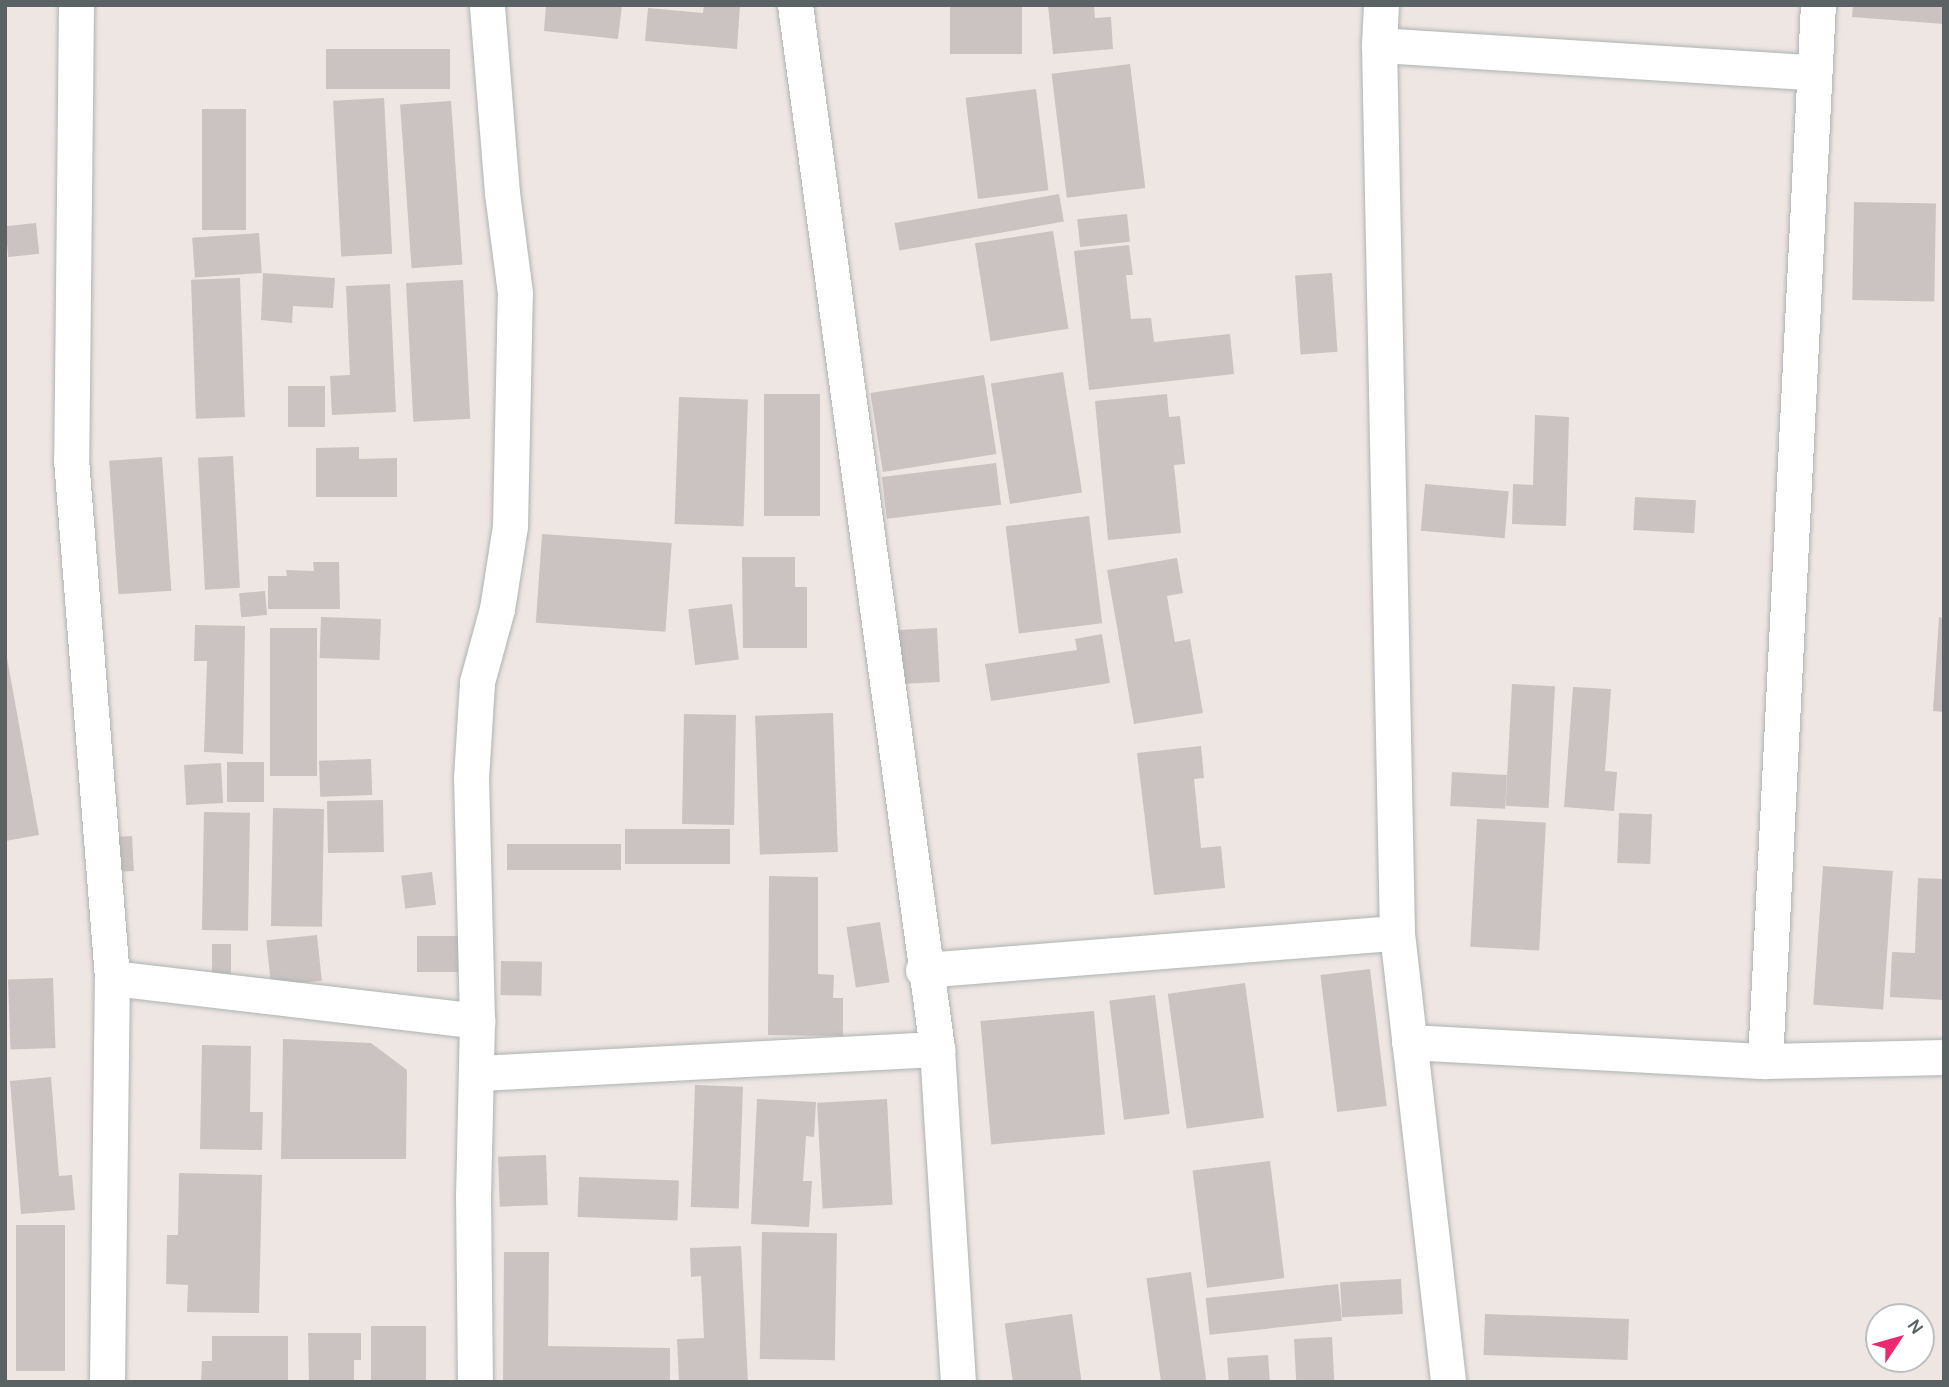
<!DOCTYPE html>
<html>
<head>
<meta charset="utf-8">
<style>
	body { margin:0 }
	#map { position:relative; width:1949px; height:1387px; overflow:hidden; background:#eee6e2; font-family:Karla,sans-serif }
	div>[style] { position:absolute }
	.building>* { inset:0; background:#cac3c1; transform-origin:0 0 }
	.roads { filter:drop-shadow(0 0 2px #adb4b5) drop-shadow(0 0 2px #adb4b5) }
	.minor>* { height:35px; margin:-17.5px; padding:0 17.5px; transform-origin:17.5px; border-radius:17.5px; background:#fff }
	span { translate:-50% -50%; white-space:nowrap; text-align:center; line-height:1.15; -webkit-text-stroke:5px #fff; paint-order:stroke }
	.frame { position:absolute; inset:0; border:7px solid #5a6263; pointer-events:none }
	.north { position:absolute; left:1865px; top:1303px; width:70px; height:70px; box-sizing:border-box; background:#fff; border:2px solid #bdc0c1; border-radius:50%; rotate:54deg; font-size:19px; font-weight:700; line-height:28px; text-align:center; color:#5a6263 }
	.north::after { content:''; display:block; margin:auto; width:24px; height:32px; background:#ee2770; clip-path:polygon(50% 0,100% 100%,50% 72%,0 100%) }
</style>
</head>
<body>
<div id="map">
	<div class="building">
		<i style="clip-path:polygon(546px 5px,622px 5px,618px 39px,544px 31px)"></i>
		<i style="clip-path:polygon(704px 5px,740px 5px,737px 49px,645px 41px,648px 8px,703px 13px)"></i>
		<i style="left:950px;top:5px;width:72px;height:49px"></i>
		<i style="clip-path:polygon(1048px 5px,1094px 5px,1095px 18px,1111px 17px,1113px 49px,1053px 54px)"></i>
		<i style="clip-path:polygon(1853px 5px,1944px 5px,1944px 24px,1852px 17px)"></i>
		<i style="left:326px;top:49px;width:124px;height:40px"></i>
		<i style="left:1130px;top:64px;width:125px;height:79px;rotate:83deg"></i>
		<i style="left:1036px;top:89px;width:102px;height:71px;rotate:83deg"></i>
		<i style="left:384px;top:98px;width:156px;height:51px;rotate:87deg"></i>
		<i style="left:451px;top:101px;width:164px;height:51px;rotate:86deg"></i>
		<i style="left:202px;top:109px;width:44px;height:121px"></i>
		<i style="left:1059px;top:194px;width:28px;height:167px;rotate:80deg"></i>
		<i style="left:1854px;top:202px;width:82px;height:98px;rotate:1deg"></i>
		<i style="left:1127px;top:214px;width:28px;height:50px;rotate:84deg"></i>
		<i style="left:36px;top:223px;width:31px;height:31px;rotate:84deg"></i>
		<i style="left:1053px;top:231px;width:99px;height:79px;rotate:81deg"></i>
		<i style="left:259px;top:233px;width:40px;height:67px;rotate:86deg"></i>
		<i style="clip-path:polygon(1129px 245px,1133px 275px,1126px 275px,1131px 319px,1151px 318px,1154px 342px,1230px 334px,1234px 374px,1089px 390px,1074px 251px)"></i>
		<i style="clip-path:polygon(263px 273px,335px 278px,333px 308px,293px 306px,292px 323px,261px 320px)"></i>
		<i style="left:1332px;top:273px;width:79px;height:37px;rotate:86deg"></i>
		<i style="left:240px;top:278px;width:139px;height:49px;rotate:88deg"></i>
		<i style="left:463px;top:280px;width:139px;height:57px;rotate:87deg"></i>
		<i style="clip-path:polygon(390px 284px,396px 412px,332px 415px,330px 376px,350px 375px,346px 286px)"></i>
		<i style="left:1063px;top:372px;width:122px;height:73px;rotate:81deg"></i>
		<i style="left:984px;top:375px;width:80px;height:115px;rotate:81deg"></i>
		<i style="left:288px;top:386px;width:37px;height:41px"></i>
		<i style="left:764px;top:394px;width:56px;height:122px"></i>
		<i style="clip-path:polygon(1167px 394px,1169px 417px,1180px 416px,1185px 464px,1174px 465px,1181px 533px,1108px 540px,1095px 401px)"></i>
		<i style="left:679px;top:397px;width:69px;height:127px;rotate:2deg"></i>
		<i style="clip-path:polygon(1535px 415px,1569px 417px,1566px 526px,1512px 524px,1513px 484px,1533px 485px)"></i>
		<i style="clip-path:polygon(359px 447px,359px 459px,397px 458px,397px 497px,316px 497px,316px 448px)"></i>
		<i style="left:233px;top:456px;width:132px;height:35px;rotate:87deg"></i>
		<i style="left:162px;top:457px;width:134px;height:53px;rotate:86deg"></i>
		<i style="left:996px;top:463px;width:42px;height:115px;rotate:83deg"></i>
		<i style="left:1425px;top:484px;width:84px;height:47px;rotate:5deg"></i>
		<i style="left:1635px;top:497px;width:61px;height:33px;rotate:3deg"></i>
		<i style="left:1089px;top:516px;width:108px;height:84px;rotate:83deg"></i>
		<i style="left:542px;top:534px;width:130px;height:89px;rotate:4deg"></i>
		<i style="clip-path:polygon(742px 557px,795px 557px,795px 587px,807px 587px,807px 648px,743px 648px)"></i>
		<i style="clip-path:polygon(1177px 558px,1183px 593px,1167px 596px,1175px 642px,1190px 639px,1203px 713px,1134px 724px,1107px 570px)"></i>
		<i style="clip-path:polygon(313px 562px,339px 562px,340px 609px,268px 609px,268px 576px,287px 576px,286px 570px,314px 571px)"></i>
		<i style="left:265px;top:591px;width:24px;height:26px;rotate:85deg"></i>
		<i style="left:732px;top:604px;width:56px;height:44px;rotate:83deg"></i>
		<i style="left:321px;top:617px;width:60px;height:41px;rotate:2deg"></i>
		<i style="clip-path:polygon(1939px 617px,1944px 618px,1944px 712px,1933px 711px)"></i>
		<i style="clip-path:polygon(195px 625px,245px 626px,243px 754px,204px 752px,207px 661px,194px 661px)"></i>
		<i style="left:317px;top:628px;width:148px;height:47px;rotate:90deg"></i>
		<i style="left:937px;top:628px;width:54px;height:40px;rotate:87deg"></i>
		<i style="clip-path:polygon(1102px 634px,1110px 683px,991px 701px,985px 664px,1077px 650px,1075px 639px)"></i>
		<i style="clip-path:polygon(5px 647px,39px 835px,5px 841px)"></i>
		<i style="left:1512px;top:684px;width:43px;height:122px;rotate:3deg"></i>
		<i style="clip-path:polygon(1573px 687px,1611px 689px,1605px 771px,1617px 772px,1614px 811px,1564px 807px)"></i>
		<i style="left:833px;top:713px;width:139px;height:78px;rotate:88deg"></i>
		<i style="left:684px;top:714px;width:52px;height:110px;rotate:1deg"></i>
		<i style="clip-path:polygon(1201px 746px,1204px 778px,1194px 779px,1201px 848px,1221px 846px,1225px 888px,1154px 895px,1137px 753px)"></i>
		<i style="left:371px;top:759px;width:36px;height:52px;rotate:88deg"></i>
		<i style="left:227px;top:762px;width:37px;height:40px"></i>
		<i style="left:221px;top:763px;width:40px;height:37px;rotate:87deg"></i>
		<i style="left:1452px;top:772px;width:55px;height:34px;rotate:3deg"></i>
		<i style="left:383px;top:800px;width:52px;height:56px;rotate:89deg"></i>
		<i style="left:273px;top:808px;width:51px;height:118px;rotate:1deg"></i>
		<i style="left:204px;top:812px;width:46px;height:118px;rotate:1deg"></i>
		<i style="left:1619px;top:813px;width:33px;height:50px;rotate:2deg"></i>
		<i style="left:1477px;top:819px;width:69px;height:128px;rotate:3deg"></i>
		<i style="left:730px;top:829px;width:35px;height:105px;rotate:90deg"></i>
		<i style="left:132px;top:836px;width:35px;height:22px;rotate:87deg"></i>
		<i style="left:621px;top:844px;width:26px;height:114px;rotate:90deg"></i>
		<i style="left:1823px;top:866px;width:70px;height:139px;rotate:4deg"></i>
		<i style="left:432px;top:872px;width:33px;height:31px;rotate:83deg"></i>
		<i style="clip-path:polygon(769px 876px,818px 877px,818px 974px,834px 975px,833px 998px,843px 998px,843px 1036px,768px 1035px)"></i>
		<i style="clip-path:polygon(1918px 878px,1944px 879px,1944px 1000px,1890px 997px,1892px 952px,1915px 953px)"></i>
		<i style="left:880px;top:922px;width:61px;height:34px;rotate:81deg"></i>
		<i style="left:317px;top:935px;width:46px;height:51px;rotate:84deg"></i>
		<i style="left:417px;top:936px;width:45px;height:36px"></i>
		<i style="left:212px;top:944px;width:19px;height:34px"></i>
		<i style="left:501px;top:961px;width:41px;height:34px;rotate:1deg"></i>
		<i style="left:1370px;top:969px;width:138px;height:50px;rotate:83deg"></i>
		<i style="left:53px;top:978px;width:70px;height:45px;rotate:88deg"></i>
		<i style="left:1245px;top:983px;width:136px;height:78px;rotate:82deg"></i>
		<i style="left:1155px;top:995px;width:120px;height:46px;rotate:83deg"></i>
		<i style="left:1094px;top:1011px;width:124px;height:114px;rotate:85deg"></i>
		<i style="clip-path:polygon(283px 1039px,371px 1043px,407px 1070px,406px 1159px,281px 1159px)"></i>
		<i style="clip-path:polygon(202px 1045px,251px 1046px,250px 1112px,263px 1112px,262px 1150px,200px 1149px)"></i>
		<i style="clip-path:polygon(51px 1077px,59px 1176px,72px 1175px,75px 1210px,21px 1214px,10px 1081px)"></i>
		<i style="left:695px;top:1085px;width:48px;height:122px;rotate:2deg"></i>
		<i style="clip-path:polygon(757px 1099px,816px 1102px,814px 1137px,806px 1136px,803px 1181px,812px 1181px,809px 1227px,751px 1224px)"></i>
		<i style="left:887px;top:1099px;width:106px;height:70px;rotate:87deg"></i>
		<i style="left:546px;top:1155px;width:50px;height:48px;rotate:88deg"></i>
		<i style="left:1270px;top:1161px;width:118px;height:78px;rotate:83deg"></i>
		<i style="clip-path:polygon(179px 1173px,262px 1175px,259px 1313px,187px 1312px,188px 1285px,166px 1284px,167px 1235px,178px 1235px)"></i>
		<i style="left:579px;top:1177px;width:100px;height:40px;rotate:2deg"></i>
		<i style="left:16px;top:1225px;width:49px;height:146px"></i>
		<i style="left:762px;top:1232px;width:75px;height:127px;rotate:1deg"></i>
		<i style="clip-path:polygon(741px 1246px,748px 1382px,679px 1382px,677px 1339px,704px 1338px,701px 1276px,691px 1277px,690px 1248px)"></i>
		<i style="clip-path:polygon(504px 1252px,549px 1252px,548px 1346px,670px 1348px,670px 1382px,503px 1382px)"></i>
		<i style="left:1191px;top:1272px;width:111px;height:45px;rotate:82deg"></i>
		<i style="left:1401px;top:1279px;width:35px;height:61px;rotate:87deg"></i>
		<i style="left:1338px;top:1284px;width:37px;height:133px;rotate:84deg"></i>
		<i style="left:1072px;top:1314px;width:69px;height:68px;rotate:82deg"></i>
		<i style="left:1485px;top:1314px;width:144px;height:41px;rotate:2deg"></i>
		<i style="left:371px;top:1326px;width:55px;height:56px"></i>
		<i style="clip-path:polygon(308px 1333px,361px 1333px,361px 1360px,354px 1360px,354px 1382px,309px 1382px)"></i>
		<i style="clip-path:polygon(212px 1336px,288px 1336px,288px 1382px,201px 1382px,202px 1361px,212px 1361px)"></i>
		<i style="left:1332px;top:1337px;width:45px;height:38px;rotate:87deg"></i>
		<i style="left:1268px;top:1355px;width:27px;height:41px;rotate:86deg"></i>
	</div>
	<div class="roads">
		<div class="minor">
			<i style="left:76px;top:5px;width:454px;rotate:90.6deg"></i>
			<i style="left:71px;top:459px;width:521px;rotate:85.48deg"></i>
			<i style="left:112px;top:978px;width:368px;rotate:6.7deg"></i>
			<i style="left:477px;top:1021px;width:174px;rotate:91.3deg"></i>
			<i style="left:473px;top:1195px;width:187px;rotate:89.4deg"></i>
			<i style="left:795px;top:5px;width:1054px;rotate:82.25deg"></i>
			<i style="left:937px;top:1049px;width:334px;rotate:86.4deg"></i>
			<i style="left:1381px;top:5px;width:40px;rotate:92.9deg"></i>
			<i style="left:1379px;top:45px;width:888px;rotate:88.84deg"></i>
			<i style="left:1397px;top:933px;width:452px;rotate:83.5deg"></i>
			<i style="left:1379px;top:45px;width:435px;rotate:3.6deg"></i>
			<i style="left:923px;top:970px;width:475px;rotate:-4.5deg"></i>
			<i style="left:477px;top:1021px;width:243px;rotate:-91.4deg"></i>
			<i style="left:471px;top:778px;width:96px;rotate:-86.4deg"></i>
			<i style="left:477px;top:682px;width:76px;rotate:-74.7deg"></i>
			<i style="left:497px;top:609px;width:84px;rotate:-81.1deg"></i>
			<i style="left:510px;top:526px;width:233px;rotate:-88.8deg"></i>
			<i style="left:515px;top:293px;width:101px;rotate:-97.4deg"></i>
			<i style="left:502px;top:193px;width:189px;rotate:-94.6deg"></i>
			<i style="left:1409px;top:1042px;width:357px;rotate:3.1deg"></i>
			<i style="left:1765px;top:1061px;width:179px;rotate:-1.3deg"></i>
			<i style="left:1765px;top:1061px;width:1057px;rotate:-87.13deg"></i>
			<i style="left:478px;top:1073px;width:460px;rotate:-3deg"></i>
			<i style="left:107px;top:1382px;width:404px;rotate:-89.3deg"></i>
		</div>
	</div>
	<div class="frame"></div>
	<div class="north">N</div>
</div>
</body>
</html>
